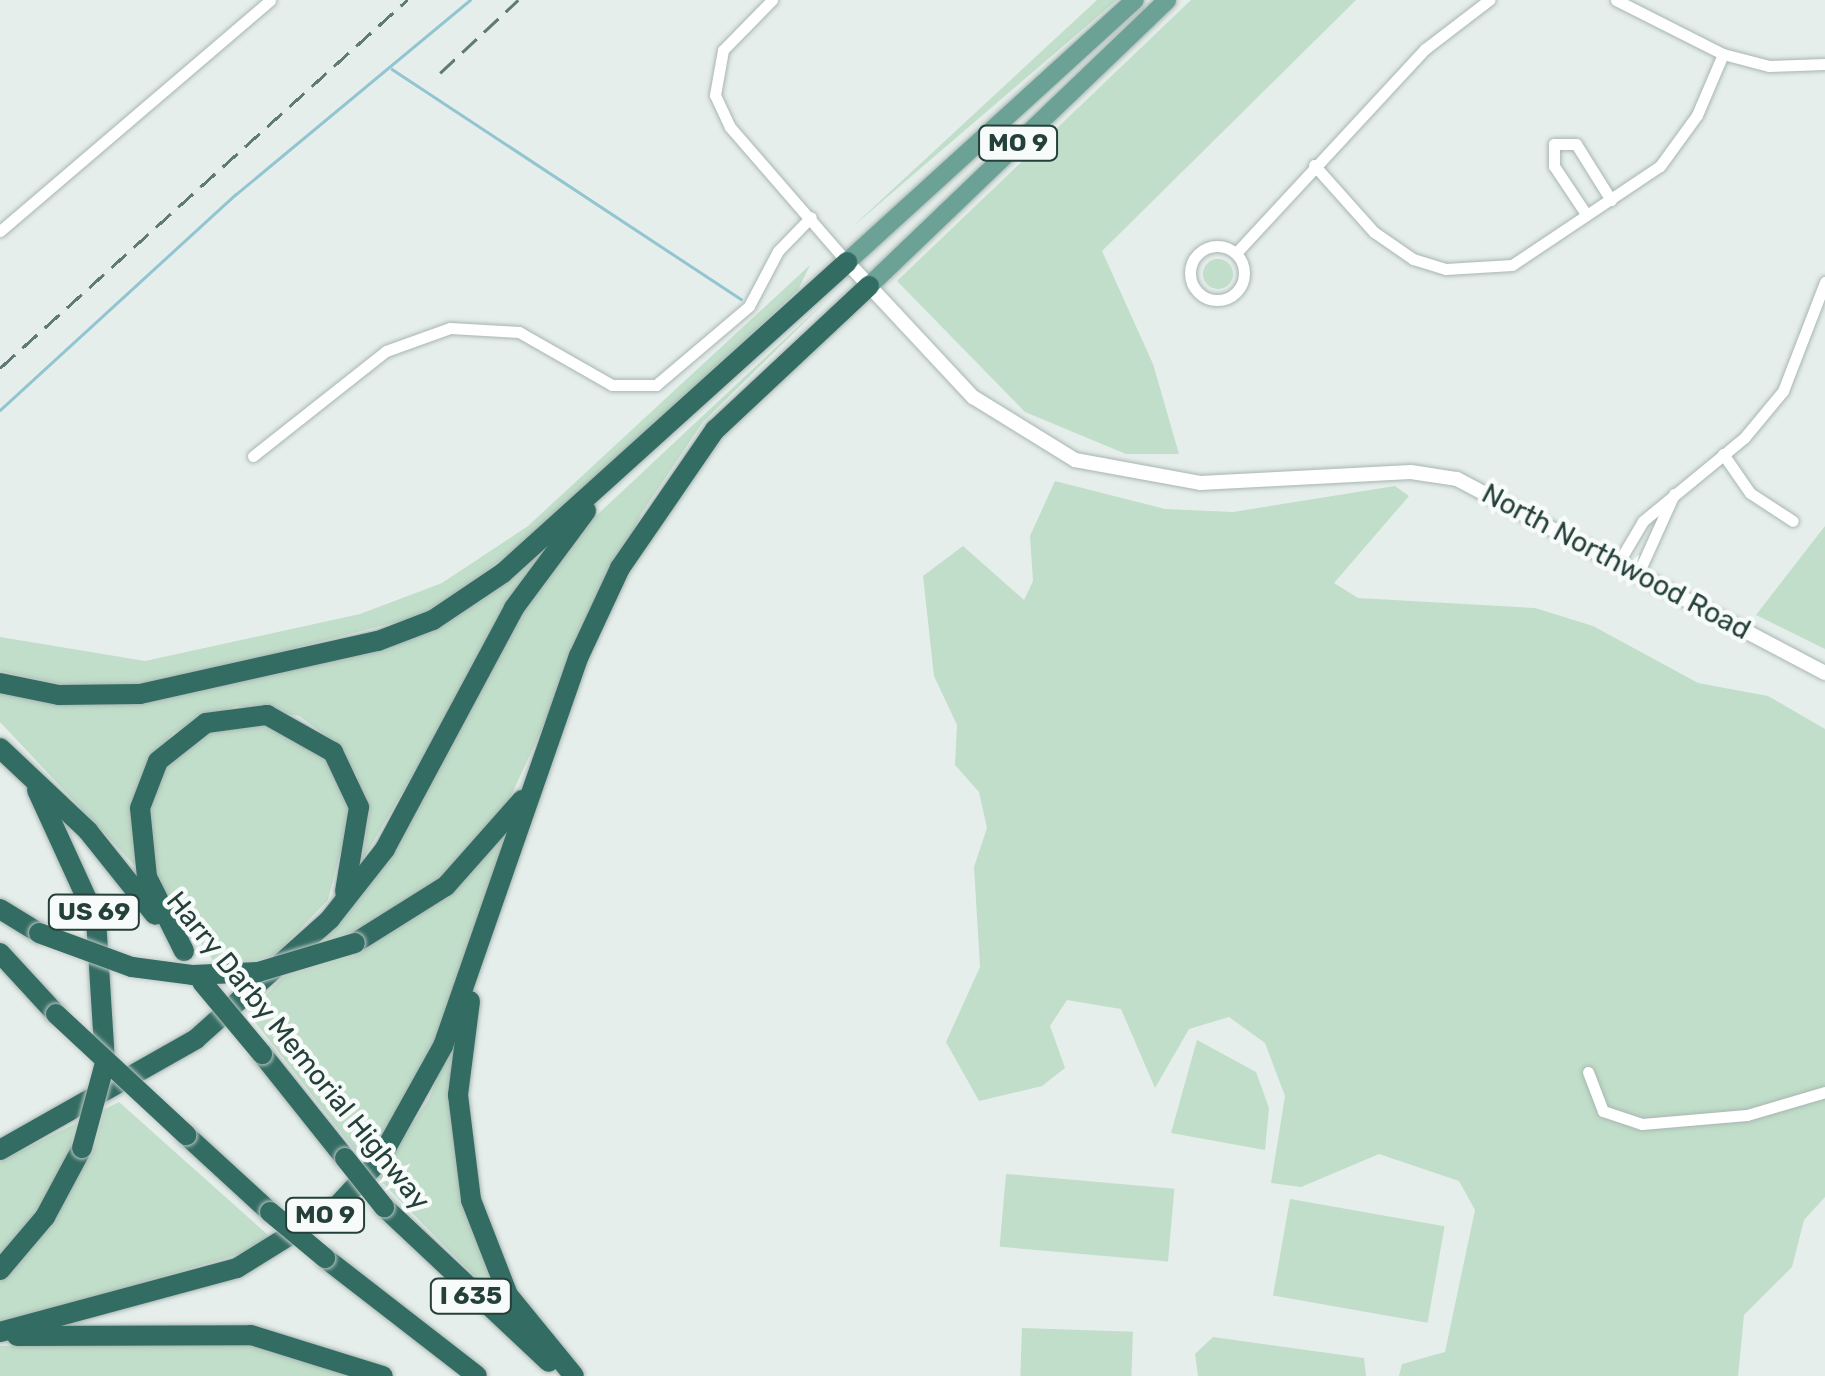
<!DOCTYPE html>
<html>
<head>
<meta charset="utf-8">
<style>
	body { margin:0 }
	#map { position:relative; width:1825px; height:1376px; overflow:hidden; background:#e6eeeb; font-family:Rubik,sans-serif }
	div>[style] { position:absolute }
	.green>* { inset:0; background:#c0dec9; transform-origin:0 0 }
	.round { border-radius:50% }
	.stream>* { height:2.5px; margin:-1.25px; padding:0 1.25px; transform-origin:1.25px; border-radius:1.25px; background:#91c5d1 }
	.roads { filter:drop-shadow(0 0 2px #a8b6b2) drop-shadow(0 0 2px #a8b6b2) }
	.minor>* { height:11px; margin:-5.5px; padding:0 5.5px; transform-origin:5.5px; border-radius:5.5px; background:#fff }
	.minor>.ring { margin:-5.5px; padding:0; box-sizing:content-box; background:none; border:11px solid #fff; border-radius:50% }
	.tertiary>* { height:14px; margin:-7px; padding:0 7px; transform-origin:7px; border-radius:7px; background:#fff }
	.primary>* { height:18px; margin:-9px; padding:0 9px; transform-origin:9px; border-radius:9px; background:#6ca296 }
	.motorway>* { height:20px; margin:-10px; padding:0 10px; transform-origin:10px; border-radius:10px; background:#326c62 }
	.rail>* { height:2.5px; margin-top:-1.25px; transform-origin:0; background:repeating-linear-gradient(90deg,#607b75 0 20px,transparent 0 30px) }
	.bridges { filter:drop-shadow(0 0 2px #c2cac8) drop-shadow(0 0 2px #c2cac8) }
	.motorway-bridge>* { height:20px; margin:-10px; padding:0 10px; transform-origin:10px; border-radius:10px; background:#326c62 }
	span { translate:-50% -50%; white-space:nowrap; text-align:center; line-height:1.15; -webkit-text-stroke:9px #f7fbf9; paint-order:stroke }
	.shield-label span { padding:2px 8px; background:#f7fbf9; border:2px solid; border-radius:8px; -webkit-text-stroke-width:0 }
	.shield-label { font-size:25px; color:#25403a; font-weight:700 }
	.street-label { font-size:28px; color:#25403a }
</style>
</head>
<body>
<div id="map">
	<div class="green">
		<i style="clip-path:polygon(1097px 0,1117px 0,851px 228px)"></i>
		<i style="clip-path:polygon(1191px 0,1356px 0,1102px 251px,1153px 364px,1179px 454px,1126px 454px,1025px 412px,897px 281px)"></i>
		<i class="round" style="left:1203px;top:259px;width:30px;height:30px"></i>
		<i style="clip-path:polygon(810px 265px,798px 290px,544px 528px,428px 614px,152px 684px,64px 685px,0 671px,0 637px,145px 661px,360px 614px,442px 583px,528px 526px)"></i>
		<i style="clip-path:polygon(834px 293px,703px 422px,641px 514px,505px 809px,426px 893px,340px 941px,323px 964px,435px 903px,515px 820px,437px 1043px,368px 1167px,248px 1013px,341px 919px,525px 606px,582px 529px)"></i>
		<i style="clip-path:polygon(1055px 481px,1165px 509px,1233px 512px,1395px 486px,1409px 496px,1334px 583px,1358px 598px,1535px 608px,1593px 626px,1698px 683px,1768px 696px,1825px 729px,1825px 1197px,1804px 1220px,1792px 1267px,1744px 1315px,1738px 1376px,1399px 1376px,1402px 1364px,1445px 1352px,1475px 1210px,1459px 1181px,1379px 1154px,1301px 1187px,1271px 1183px,1285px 1096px,1265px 1043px,1229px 1017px,1189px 1029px,1155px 1088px,1121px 1009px,1067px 1000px,1050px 1026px,1065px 1068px,1042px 1086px,979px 1101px,946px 1042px,980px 967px,974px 867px,987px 828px,979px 792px,955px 765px,957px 725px,934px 676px,923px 576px,963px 546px,1024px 600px,1033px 581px,1030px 536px)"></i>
		<i style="clip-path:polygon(1825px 526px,1825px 649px,1756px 615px)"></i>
		<i style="clip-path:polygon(548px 544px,362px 861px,368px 818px,357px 776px,335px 742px,299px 716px,236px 706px,173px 733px,137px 786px,136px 867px,0 722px,0 688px,91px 702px,380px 646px)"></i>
		<i style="clip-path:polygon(260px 721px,329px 756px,352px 806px,328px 900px,237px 994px,156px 880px,144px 826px,158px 773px,213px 727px)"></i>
		<i style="clip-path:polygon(461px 1016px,454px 1132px,513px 1316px,377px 1177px,429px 1099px)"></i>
		<i style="clip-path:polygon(1197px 1040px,1256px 1072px,1269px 1108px,1265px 1150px,1171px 1133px)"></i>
		<i style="clip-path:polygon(119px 1102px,277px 1243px,0 1324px,0 1281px,63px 1176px,0 1262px,0 1161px)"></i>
		<i style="left:1006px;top:1174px;width:169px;height:73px;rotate:5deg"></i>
		<i style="left:1290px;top:1199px;width:157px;height:98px;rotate:10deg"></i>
		<i style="left:1022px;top:1328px;width:111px;height:48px;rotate:2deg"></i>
		<i style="clip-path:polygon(220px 1337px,374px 1376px,0 1376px,0 1346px)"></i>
		<i style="clip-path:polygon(1213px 1337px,1364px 1358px,1366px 1376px,1198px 1376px,1195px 1354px)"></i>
	</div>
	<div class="stream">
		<i style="left:392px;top:69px;width:418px;rotate:33.4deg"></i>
		<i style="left:0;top:410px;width:319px;rotate:-42.5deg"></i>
		<i style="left:235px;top:195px;width:305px;rotate:-39.7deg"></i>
	</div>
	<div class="roads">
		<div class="minor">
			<i style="left:772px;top:0;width:70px;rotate:134.4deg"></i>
			<i style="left:723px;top:50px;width:46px;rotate:100.1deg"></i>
			<i style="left:715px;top:95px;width:35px;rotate:65deg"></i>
			<i style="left:730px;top:127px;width:179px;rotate:49.1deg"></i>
			<i style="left:1616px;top:0;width:120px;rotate:26.8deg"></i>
			<i style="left:1723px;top:54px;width:48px;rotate:14.6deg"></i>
			<i style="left:1769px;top:66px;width:56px;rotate:-2deg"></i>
			<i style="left:1314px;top:165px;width:90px;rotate:48.2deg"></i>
			<i style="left:1374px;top:232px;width:47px;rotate:34.7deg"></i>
			<i style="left:1413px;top:259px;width:34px;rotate:17deg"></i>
			<i style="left:1446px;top:269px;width:66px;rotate:-3.5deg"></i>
			<i style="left:1512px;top:265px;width:178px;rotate:-33.8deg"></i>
			<i style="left:1660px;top:166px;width:63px;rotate:-54deg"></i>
			<i style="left:1697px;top:115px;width:66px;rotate:-66.9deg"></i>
			<i style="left:1586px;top:214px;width:58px;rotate:-123.7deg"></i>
			<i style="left:1554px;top:166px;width:22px;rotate:-90deg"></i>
			<i style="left:1554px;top:144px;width:22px"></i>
			<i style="left:1576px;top:144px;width:66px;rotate:58deg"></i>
			<i style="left:0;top:231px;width:355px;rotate:-40.5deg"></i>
			<i class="ring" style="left:1190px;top:246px;width:43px;height:43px"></i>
			<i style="left:1236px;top:253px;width:278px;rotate:-47.2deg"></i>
			<i style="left:1425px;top:49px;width:81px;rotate:-37.4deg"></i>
			<i style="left:1723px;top:454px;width:47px;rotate:55.3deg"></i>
			<i style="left:1750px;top:493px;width:51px;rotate:33.1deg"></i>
			<i style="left:253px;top:456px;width:169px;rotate:-38.3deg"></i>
			<i style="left:386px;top:351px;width:68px;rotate:-19.8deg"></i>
			<i style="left:450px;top:328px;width:69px;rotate:3.3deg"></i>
			<i style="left:519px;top:332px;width:107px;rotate:29.7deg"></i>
			<i style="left:612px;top:385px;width:44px"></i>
			<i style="left:656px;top:385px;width:122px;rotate:-40.3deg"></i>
			<i style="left:749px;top:306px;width:62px;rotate:-62.2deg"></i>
			<i style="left:778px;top:251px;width:47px;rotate:-45.9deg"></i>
			<i style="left:1617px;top:565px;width:51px;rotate:-59.4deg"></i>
			<i style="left:1643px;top:521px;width:131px;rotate:-39.4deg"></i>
			<i style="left:1744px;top:438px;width:61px;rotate:-50.3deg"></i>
			<i style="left:1783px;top:391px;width:117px;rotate:-68.9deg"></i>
			<i style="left:1637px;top:576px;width:90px;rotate:-65.7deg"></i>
			<i style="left:1588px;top:1072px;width:42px;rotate:69deg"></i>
			<i style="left:1603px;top:1111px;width:41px;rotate:18.4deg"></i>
			<i style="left:1642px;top:1124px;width:105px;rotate:-4.9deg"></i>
			<i style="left:1747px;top:1115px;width:81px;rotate:-16.4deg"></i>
		</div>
		<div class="tertiary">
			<i style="left:847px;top:262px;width:185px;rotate:47deg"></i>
			<i style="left:973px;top:397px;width:120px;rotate:31.7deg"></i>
			<i style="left:1075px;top:460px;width:127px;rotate:10.4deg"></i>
			<i style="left:1200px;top:483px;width:211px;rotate:-3deg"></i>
			<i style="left:1411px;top:472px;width:47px;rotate:8.7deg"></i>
			<i style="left:1457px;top:479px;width:416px;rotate:27.8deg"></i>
		</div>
		<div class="primary">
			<i style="left:847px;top:262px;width:389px;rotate:-42.3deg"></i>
			<i style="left:869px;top:286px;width:413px;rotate:-43.8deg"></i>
		</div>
		<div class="motorway">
			<i style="left:0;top:683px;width:60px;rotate:11.5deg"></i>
			<i style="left:59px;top:695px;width:81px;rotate:-0.7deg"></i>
			<i style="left:140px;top:694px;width:244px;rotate:-12.6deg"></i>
			<i style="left:378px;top:641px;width:59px;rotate:-20.9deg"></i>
			<i style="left:433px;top:620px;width:84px;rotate:-33.9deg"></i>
			<i style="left:503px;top:573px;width:464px;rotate:-42.1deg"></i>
			<i style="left:0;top:748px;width:121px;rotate:43.3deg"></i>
			<i style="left:88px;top:831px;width:107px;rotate:51.4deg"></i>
			<i style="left:37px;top:790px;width:142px;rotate:65.4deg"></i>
			<i style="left:96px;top:919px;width:144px;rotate:86.4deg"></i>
			<i style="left:0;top:909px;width:46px;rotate:31.6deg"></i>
			<i style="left:355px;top:943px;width:107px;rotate:-32.1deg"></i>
			<i style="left:446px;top:886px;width:115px;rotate:-48.5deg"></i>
			<i style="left:184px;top:951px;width:83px;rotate:-116.6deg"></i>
			<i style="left:147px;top:877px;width:69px;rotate:-95.8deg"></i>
			<i style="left:140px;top:808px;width:50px;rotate:-69deg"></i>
			<i style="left:158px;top:761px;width:61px;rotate:-38.4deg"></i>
			<i style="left:206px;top:723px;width:62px;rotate:-7.5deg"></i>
			<i style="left:267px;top:715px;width:76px;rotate:29.3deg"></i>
			<i style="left:333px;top:752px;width:61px;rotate:64.7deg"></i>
			<i style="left:359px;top:807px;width:86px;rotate:99.4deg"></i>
			<i style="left:0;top:953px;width:83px;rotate:47.4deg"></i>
			<i style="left:470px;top:1001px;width:95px;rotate:97.3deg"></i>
			<i style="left:458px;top:1095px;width:106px;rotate:82.9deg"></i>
			<i style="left:471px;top:1200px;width:102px;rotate:68.7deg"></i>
			<i style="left:508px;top:1295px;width:104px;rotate:50.8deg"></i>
			<i style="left:262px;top:1054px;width:133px;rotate:51.4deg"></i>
			<i style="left:186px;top:1135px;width:114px;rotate:42.5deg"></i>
			<i style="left:0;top:1150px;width:225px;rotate:-29.5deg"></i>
			<i style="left:196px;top:1039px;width:180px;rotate:-41.8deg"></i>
			<i style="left:330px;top:919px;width:89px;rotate:-51.8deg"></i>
			<i style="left:385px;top:849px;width:273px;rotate:-61.8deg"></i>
			<i style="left:514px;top:608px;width:121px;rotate:-53.4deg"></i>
			<i style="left:384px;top:1207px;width:226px;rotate:43.2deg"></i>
			<i style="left:325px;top:1258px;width:192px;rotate:37.8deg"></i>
			<i style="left:0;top:1270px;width:70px;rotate:-49.7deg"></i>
			<i style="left:45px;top:1217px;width:78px;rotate:-61.8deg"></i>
			<i style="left:0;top:1332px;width:245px;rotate:-15.1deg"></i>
			<i style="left:237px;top:1268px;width:118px;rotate:-31.8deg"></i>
			<i style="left:337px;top:1206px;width:62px;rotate:-47deg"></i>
			<i style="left:379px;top:1161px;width:132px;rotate:-60.9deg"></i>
			<i style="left:443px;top:1046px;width:413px;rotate:-70.8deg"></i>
			<i style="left:579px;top:656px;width:97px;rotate:-65deg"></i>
			<i style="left:620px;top:568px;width:168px;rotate:-55.5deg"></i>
			<i style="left:715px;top:430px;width:211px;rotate:-43.1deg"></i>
			<i style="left:17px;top:1336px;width:234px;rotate:-0.2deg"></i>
			<i style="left:251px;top:1335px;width:138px;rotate:17.3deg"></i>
		</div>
	</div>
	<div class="rail">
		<i style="left:440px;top:73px;width:107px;rotate:-43.1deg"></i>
		<i style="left:0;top:368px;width:549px;rotate:-42.12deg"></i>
	</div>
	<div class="bridges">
		<div class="motorway-bridge">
			<i style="left:39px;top:933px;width:99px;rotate:20.1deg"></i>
			<i style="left:132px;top:967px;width:62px;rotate:7.5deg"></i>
			<i style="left:193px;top:975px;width:65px;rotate:-2.6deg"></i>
			<i style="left:258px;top:972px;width:101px;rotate:-16.6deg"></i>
			<i style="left:202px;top:982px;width:94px;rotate:50.2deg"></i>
			<i style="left:56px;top:1014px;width:178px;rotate:42.9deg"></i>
			<i style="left:82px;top:1148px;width:88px;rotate:-74.9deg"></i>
			<i style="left:345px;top:1158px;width:63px;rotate:51.5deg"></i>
			<i style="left:270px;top:1212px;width:72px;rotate:39.9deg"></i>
		</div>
	</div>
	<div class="shield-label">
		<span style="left:1018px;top:143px">MO 9</span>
		<span style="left:94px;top:912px">US 69</span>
		<span style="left:325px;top:1215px">MO 9</span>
		<span style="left:471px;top:1296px">I 635</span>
	</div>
	<div class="street-label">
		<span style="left:1616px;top:562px;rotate:28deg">North Northwood Road</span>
		<span style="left:298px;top:1051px;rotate:51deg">Harry Darby Memorial Highway</span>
	</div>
</div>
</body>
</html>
